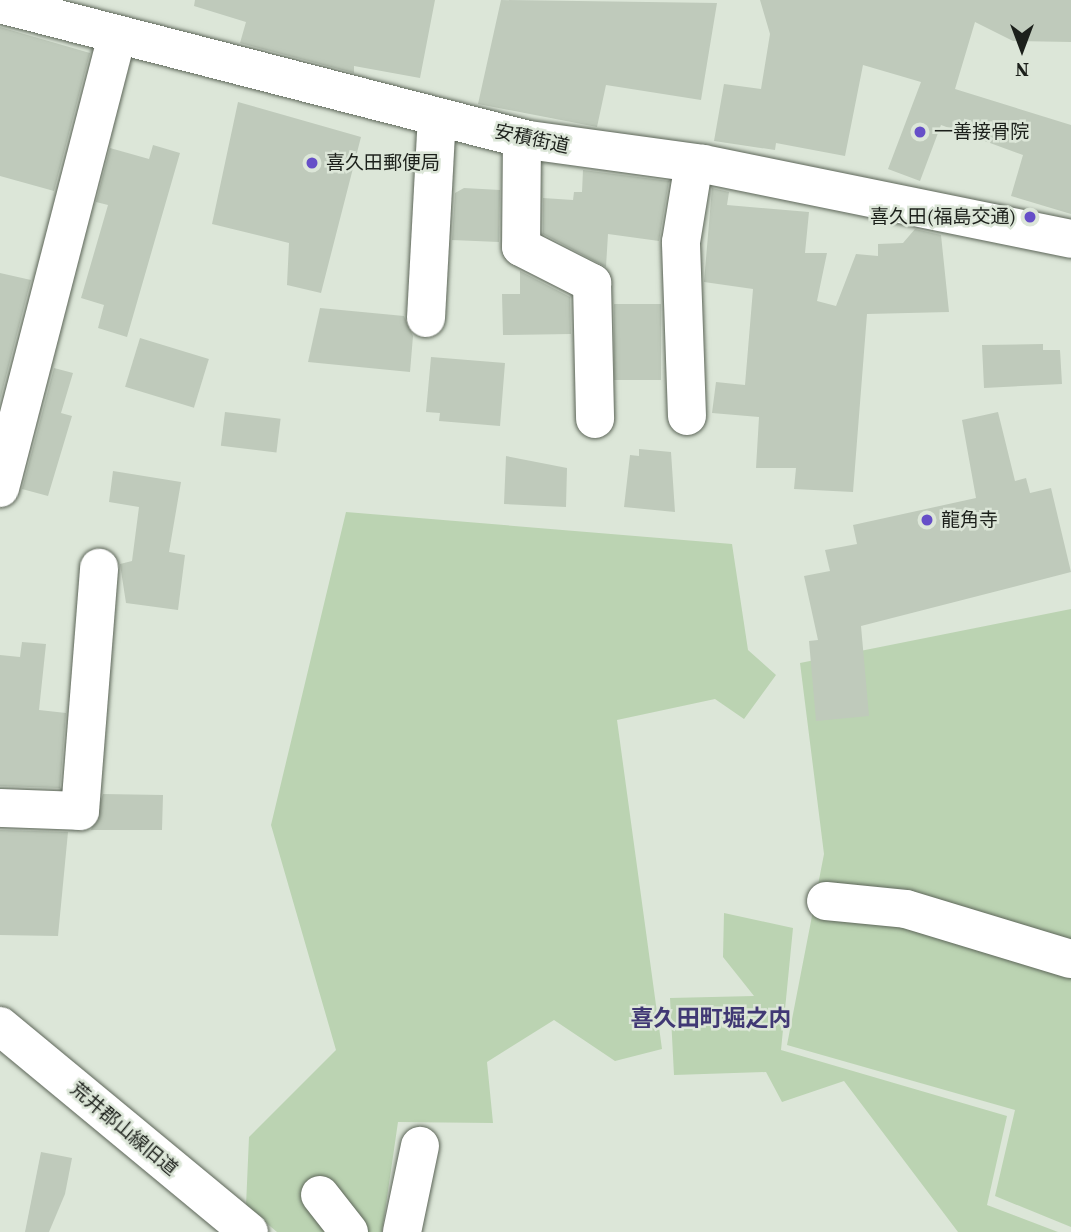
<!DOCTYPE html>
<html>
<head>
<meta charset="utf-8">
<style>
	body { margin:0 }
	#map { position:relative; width:1071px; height:1232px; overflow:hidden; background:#dce6d8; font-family:"Source Serif 4","Noto Sans JP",serif }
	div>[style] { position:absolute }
	.green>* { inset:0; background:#bbd3b2 }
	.building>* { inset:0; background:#bfcabb; transform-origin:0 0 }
	.roads { filter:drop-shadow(0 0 2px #5c6558) drop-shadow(0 0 2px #5c6558) }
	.street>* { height:38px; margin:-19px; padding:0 19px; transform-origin:19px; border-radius:19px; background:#fff }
	.secondary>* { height:38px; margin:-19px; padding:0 19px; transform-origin:19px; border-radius:19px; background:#fff }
	.dots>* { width:19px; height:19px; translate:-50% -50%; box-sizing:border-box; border:4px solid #dce6d8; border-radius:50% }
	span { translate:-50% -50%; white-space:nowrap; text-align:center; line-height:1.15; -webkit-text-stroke:5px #dce6d8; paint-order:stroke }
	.poi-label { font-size:19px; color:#1c201b }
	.left { translate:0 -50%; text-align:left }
	.right { translate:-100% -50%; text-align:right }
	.street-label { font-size:19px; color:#1c201b }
	.quarter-label { font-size:23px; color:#403874; font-weight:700 }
	.north { position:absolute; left:987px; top:14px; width:70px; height:70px; -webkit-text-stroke:5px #dce6d8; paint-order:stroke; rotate:180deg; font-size:19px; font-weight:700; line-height:28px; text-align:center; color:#1c201b }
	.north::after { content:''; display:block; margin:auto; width:24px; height:32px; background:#1c201b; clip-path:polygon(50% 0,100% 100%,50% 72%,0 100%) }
</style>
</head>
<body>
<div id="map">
	<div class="green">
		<i style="clip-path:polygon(346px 512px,732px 544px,748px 650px,776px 675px,744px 719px,715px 699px,617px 720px,662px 1049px,615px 1061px,554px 1020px,487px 1062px,493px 1123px,398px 1122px,382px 1232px,277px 1232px,246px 1206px,249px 1137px,336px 1050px,271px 825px)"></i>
		<i style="clip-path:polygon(1071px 609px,1071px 1227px,995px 1196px,1015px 1110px,787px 1045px,824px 854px,800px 663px)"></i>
		<i style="clip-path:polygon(724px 913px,793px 928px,781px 1050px,1007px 1116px,987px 1205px,1058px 1232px,958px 1232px,844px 1081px,782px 1102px,766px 1072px,674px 1075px,670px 998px,754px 996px,723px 957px)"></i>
	</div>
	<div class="building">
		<i style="clip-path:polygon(195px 0,435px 0,420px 78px,354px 66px,354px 73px,240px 43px,246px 22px,194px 6px)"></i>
		<i style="clip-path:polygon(501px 0,717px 3px,701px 100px,606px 85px,597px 127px,478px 104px)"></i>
		<i style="clip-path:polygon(760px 0,1071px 0,1071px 42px,1013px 41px,975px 22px,955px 89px,1071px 125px,1071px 214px,1011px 196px,1023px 155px,941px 125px,920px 181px,888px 169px,921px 82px,863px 65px,845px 156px,776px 143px,775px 150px,714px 141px,724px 84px,761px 89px,770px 34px)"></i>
		<i style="clip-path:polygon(0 27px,90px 53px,54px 191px,0 176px)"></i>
		<i style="clip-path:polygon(238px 102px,361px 137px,321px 293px,287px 285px,289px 243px,212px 224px)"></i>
		<i style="clip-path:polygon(153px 145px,180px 153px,127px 337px,98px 328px,104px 305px,81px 298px,108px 205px,96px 202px,110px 148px,149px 159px)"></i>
		<i style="clip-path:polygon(583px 170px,669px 181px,659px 241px,608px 234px,606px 267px,543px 234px,543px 198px,573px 200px,574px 192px,582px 192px)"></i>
		<i style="clip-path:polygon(464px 188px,500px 190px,499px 242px,452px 240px,455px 193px)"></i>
		<i style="clip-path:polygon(712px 188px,729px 192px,727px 205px,809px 212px,805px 253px,827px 253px,817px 301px,836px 306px,856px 254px,878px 256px,878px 244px,903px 243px,915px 229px,941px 235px,949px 312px,867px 314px,853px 492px,794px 489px,796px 468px,756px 468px,759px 417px,712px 413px,716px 382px,745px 385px,753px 289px,704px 282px)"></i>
		<i style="clip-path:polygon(520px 271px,570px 297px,571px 334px,503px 335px,502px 294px,520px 294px)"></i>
		<i style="clip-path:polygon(0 273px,31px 280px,0 400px)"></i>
		<i style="left:614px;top:304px;width:47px;height:76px"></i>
		<i style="clip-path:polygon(320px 308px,404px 316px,413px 336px,410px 372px,308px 362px)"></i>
		<i style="left:140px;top:338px;width:72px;height:51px;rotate:17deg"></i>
		<i style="clip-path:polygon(1043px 344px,1043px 350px,1060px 350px,1062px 384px,984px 388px,982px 345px)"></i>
		<i style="clip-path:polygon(431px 357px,505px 363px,500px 426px,439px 421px,440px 413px,426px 412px)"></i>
		<i style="clip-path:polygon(54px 368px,73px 373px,61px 413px,72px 416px,48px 496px,22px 489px)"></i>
		<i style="left:225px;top:412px;width:56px;height:34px;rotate:7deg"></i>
		<i style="clip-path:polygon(998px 412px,1015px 481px,1026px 478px,1030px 493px,1051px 488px,1071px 572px,861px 626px,869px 716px,816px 721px,809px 641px,818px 640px,804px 576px,830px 571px,825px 550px,857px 544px,853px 525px,976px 498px,962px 420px)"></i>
		<i style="clip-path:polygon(639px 449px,671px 452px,675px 512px,624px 507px,630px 455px,639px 456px)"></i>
		<i style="clip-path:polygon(506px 456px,567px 468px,566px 507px,504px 504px)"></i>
		<i style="clip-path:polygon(113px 471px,181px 482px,169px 552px,185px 555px,178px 610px,126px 603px,120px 564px,132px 561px,139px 507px,109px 502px)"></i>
		<i style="clip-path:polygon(22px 642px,46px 644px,39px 710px,66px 713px,60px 788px,0 786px,0 655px,20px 657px)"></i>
		<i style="clip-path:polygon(103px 794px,163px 795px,162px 830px,91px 830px)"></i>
		<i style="clip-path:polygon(0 830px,68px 832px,58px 936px,0 935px)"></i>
		<i style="clip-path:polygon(41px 1152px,72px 1158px,65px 1194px,49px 1232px,25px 1232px)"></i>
	</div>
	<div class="roads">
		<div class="street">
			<i style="left:0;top:4px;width:545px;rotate:14.44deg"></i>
			<i style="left:528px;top:140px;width:177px;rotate:7.8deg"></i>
			<i style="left:703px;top:164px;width:376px;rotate:11.5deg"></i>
			<i style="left:522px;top:139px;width:108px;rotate:90.5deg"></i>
			<i style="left:521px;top:247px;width:80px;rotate:26.9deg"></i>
			<i style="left:592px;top:283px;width:136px;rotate:88.7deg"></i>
			<i style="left:426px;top:318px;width:201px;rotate:-86.9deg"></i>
			<i style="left:687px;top:416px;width:174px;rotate:-92deg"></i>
			<i style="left:681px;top:242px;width:80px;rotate:-80.7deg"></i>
			<i style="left:0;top:488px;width:465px;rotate:-75.5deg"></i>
			<i style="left:0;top:808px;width:80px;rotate:2.1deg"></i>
			<i style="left:80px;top:811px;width:244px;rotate:-85.5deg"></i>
			<i style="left:826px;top:901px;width:80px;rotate:5.7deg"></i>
			<i style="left:906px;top:909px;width:172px;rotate:16.9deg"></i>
			<i style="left:320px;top:1195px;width:47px;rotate:51.9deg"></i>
			<i style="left:402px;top:1232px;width:88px;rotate:-78.2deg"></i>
		</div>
		<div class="secondary">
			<i style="left:0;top:1026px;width:323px;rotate:39.6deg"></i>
		</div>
	</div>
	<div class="dots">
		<i style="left:920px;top:132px;background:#664fc8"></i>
		<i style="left:312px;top:163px;background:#664fc8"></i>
		<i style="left:1030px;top:217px;background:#664fc8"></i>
		<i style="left:927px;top:520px;background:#664fc8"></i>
	</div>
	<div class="poi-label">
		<span class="left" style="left:934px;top:132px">一善接骨院</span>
		<span class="left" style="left:326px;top:163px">喜久田郵便局</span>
		<span class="right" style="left:1016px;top:217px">喜久田(福島交通)</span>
		<span class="left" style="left:941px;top:520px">龍角寺</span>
	</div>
	<div class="street-label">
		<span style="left:532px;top:139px;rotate:12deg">安積街道</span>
		<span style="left:124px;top:1129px;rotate:40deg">荒井郡山線旧道</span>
	</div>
	<div class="quarter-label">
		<span style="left:711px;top:1018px">喜久田町堀之内</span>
	</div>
	<div class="north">N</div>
</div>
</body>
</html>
